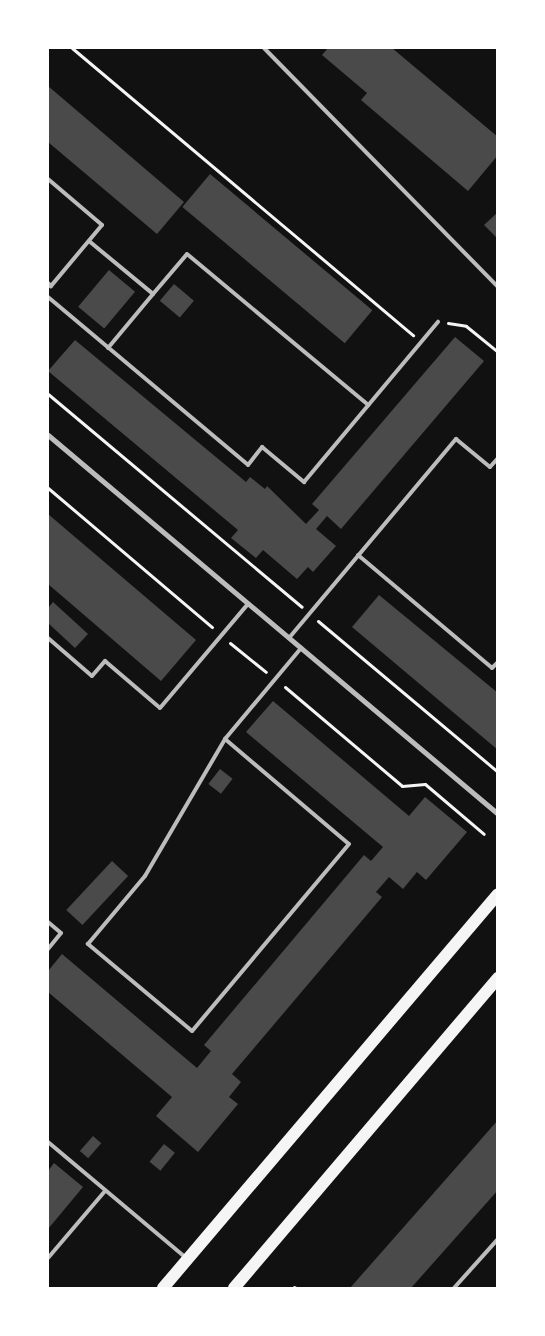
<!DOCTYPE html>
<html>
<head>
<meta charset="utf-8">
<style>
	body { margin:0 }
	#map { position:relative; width:545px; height:1336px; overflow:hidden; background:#111; font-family:"Open Sans",sans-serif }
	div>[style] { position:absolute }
	.building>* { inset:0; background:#4a4a4a; transform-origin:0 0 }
	.path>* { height:3px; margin:-1.5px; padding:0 1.5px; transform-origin:1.5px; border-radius:1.5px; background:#f5f5f5 }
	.service>* { height:4px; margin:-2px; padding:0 2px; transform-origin:2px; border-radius:2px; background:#bcbcbc }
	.minor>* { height:5px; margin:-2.5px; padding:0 2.5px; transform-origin:2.5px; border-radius:2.5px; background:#bcbcbc }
	.primary>* { height:12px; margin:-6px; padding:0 6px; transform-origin:6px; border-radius:6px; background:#f5f5f5 }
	span { translate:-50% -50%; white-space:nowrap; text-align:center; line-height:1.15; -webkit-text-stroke:4px #fff; paint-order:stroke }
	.frame { position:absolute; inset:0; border:49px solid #fff; pointer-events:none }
</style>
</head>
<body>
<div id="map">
	<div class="building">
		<i style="clip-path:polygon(328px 48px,392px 48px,498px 137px,498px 155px,468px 191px,361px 100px,367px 93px,322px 55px)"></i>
		<i style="clip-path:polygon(48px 86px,184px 202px,157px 234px,48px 142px)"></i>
		<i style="left:210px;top:174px;width:212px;height:43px;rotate:40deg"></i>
		<i style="clip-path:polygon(498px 212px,498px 239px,484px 225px)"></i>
		<i style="left:109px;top:270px;width:34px;height:48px;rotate:40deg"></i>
		<i style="left:174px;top:284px;width:26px;height:22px;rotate:40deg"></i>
		<i style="clip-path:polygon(455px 337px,484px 361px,341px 529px,327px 516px,316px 529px,336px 546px,313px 572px,308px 567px,297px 579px,263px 550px,256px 558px,231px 538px,238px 530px,48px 371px,75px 340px,246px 482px,250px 477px,265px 489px,267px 486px,306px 524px,319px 510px,312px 504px)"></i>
		<i style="clip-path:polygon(48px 514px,196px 640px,161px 681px,48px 584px)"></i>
		<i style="clip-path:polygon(379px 595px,498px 693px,498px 750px,352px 627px)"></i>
		<i style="clip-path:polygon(53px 602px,88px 634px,75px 648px,48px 623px,48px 608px)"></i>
		<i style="clip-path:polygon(273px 701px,409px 816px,425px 797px,467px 832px,426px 880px,417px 872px,403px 889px,389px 877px,376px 892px,382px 897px,232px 1074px,241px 1082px,229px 1097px,238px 1104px,198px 1152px,156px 1116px,172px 1097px,48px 992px,48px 971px,62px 954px,197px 1068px,211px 1051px,204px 1045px,364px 855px,371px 861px,383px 847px,246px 732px)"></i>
		<i style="left:220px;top:769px;width:16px;height:19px;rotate:38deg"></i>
		<i style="left:112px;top:861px;width:22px;height:67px;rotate:43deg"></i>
		<i style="clip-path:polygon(498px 1120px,498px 1190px,411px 1288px,350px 1288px)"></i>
		<i style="left:93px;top:1136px;width:11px;height:20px;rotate:41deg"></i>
		<i style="left:164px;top:1144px;width:14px;height:23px;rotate:39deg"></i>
		<i style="clip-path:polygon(54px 1163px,83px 1187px,48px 1229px,48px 1171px)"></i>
	</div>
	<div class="path">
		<i style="left:72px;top:48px;width:446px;rotate:40.1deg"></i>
		<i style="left:448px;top:323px;width:18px;rotate:9deg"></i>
		<i style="left:466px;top:326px;width:41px;rotate:39.1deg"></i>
		<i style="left:48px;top:394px;width:331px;rotate:40deg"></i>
		<i style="left:48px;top:488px;width:215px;rotate:40.3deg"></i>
		<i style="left:318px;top:621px;width:235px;rotate:40deg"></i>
		<i style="left:230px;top:643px;width:46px;rotate:38.9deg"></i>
		<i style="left:285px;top:687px;width:153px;rotate:40.2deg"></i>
		<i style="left:402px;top:786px;width:23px;rotate:-5deg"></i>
		<i style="left:425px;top:784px;width:77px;rotate:40.3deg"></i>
		<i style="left:294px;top:1287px;width:2px;rotate:27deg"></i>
	</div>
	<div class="service">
		<i style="left:264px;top:48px;width:334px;rotate:45.6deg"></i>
		<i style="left:48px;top:179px;width:71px;rotate:40.4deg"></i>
		<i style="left:102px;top:225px;width:80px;rotate:129.9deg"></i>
		<i style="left:51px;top:286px;width:4px;rotate:-135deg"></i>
		<i style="left:89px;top:241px;width:83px;rotate:39.6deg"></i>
		<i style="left:153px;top:294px;width:52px;rotate:-49.6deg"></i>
		<i style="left:187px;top:254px;width:236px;rotate:39.8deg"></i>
		<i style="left:48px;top:297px;width:261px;rotate:40deg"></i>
		<i style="left:248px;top:465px;width:23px;rotate:-52deg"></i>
		<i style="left:262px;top:447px;width:55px;rotate:39.8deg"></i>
		<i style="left:304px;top:482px;width:209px;rotate:-50.1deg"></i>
		<i style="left:108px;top:348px;width:70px;rotate:-50.2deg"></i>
		<i style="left:358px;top:555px;width:175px;rotate:40.1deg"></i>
		<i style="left:492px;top:668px;width:8px;rotate:-45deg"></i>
		<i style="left:48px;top:638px;width:58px;rotate:40.8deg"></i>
		<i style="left:92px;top:676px;width:20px;rotate:-49deg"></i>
		<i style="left:105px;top:661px;width:72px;rotate:40.5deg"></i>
		<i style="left:160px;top:708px;width:136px;rotate:-49.8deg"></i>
		<i style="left:289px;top:638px;width:260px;rotate:-50deg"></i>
		<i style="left:456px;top:439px;width:44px;rotate:39.5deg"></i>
		<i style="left:490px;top:467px;width:12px;rotate:-48deg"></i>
		<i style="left:225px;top:739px;width:162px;rotate:40.3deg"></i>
		<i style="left:349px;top:844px;width:244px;rotate:130deg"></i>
		<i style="left:192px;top:1031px;width:136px;rotate:-140.1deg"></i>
		<i style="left:88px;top:944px;width:89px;rotate:-50deg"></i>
		<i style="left:145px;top:876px;width:159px;rotate:-59.7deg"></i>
		<i style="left:225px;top:739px;width:119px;rotate:-50.1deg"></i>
		<i style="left:48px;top:922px;width:17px;rotate:40deg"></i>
		<i style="left:61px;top:933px;width:21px;rotate:129deg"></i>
		<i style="left:48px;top:1142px;width:180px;rotate:40deg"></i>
		<i style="left:48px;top:1258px;width:88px;rotate:-49.6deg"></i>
		<i style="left:454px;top:1288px;width:66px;rotate:-48.1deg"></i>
	</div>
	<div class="minor">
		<i style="left:48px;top:435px;width:588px;rotate:40.1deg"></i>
	</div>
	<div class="primary">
		<i style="left:163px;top:1288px;width:517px;rotate:-49.63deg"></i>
		<i style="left:234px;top:1288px;width:407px;rotate:-49.6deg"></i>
	</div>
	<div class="frame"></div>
</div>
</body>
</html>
